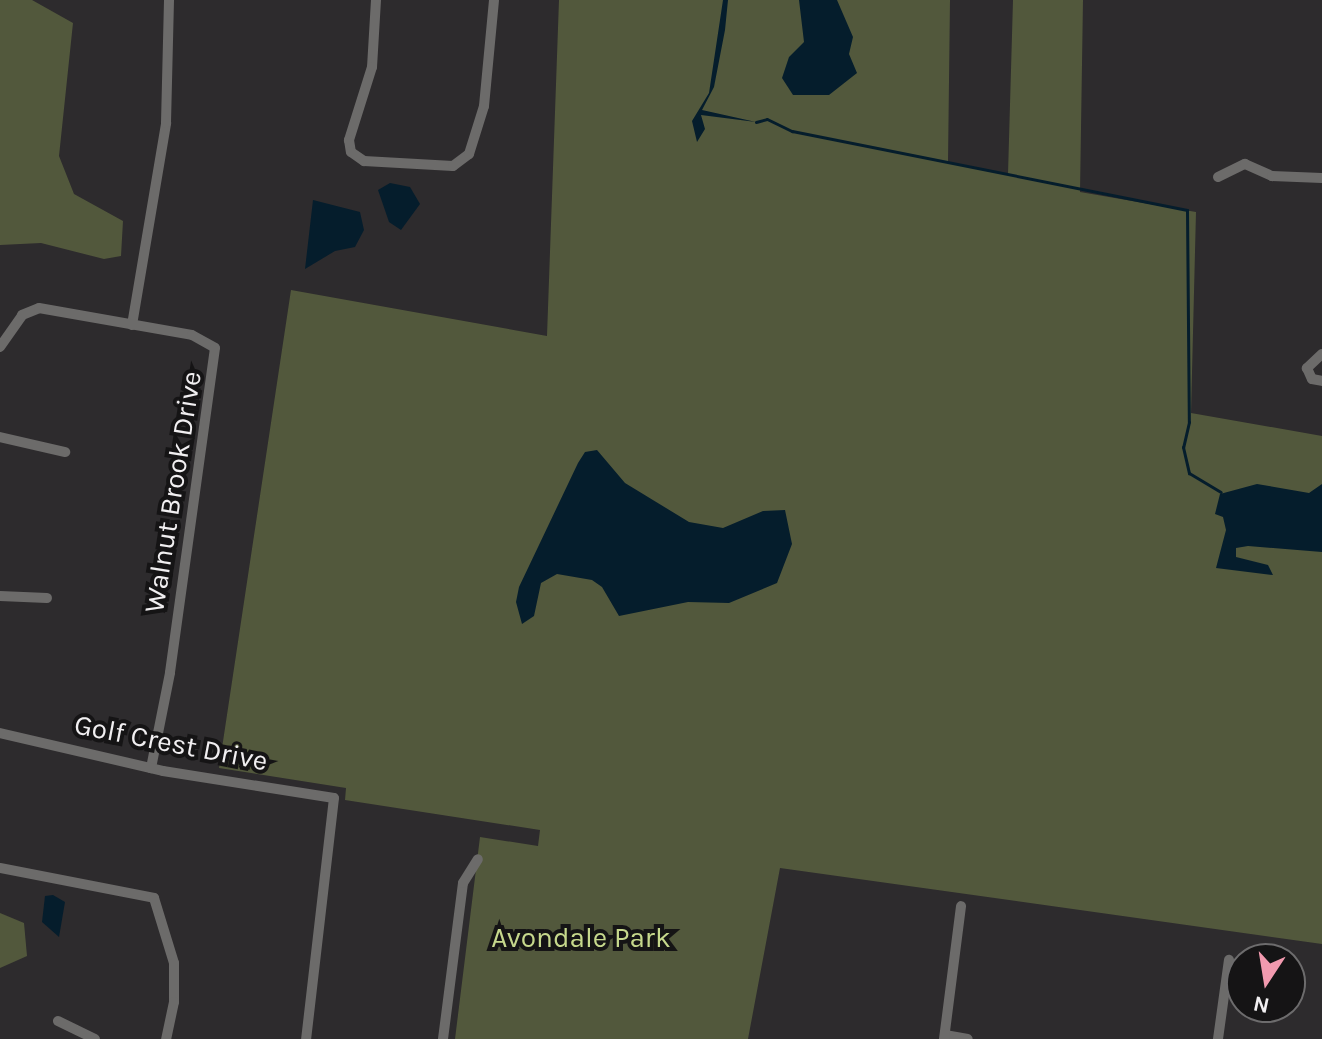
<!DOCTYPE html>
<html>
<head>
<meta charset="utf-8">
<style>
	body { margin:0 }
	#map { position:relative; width:1322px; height:1039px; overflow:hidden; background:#2d2b2d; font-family:Karla,sans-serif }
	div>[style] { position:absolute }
	.green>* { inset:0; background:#52583c }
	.water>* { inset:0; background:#051d2c }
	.stream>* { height:3px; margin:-1.5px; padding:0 1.5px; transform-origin:1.5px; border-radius:1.5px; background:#051d2c }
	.minor>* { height:10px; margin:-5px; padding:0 5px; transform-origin:5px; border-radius:5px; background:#6c6b6a }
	span { translate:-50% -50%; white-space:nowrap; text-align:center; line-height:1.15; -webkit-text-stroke:8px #151415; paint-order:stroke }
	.street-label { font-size:28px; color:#f1eff1 }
	.park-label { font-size:28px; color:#c6d88c }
	.north { position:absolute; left:1226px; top:943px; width:80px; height:80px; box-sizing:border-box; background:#151415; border:2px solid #6d6c6d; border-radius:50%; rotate:192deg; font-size:22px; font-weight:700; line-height:32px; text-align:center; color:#f1eff1 }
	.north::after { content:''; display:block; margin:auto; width:28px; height:36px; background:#f29aaf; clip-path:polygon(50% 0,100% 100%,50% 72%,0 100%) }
</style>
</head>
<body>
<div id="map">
	<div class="green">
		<i style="clip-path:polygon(0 0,32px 0,73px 23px,59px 156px,74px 194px,123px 221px,121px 256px,104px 259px,41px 243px,0 245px)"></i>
		<i style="clip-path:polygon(559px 0,950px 0,948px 162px,1008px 174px,1013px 0,1083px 0,1080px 192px,1196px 212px,1191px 413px,1322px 436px,1322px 944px,780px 868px,748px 1039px,455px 1039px,480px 837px,538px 846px,540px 830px,345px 800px,346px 788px,219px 768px,291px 290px,547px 336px)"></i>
		<i style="clip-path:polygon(0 913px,24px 923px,27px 956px,0 968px)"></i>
	</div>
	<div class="water">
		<i style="clip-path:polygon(723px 0,728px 0,725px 30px,714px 87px,702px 110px,756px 122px,701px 115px,705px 129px,697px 142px,692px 121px,709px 93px)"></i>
		<i style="clip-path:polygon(799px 0,837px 0,853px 37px,849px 54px,857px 73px,829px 95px,793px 95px,782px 78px,789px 57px,804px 42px)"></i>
		<i style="clip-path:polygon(390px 183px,410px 187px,420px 204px,401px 230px,389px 222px,378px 190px)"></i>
		<i style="clip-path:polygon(313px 200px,360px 212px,364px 230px,355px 247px,335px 251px,305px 269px)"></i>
		<i style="clip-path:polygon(597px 450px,625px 483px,689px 522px,723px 528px,763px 511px,785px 510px,792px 544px,777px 583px,729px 603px,688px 602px,619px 616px,602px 587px,592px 580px,557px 574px,541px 583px,534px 616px,522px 624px,516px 602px,519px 587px,578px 463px,585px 452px)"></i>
		<i style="clip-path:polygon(1257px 484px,1309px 493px,1322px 484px,1322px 552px,1248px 546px,1236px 548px,1236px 557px,1268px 565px,1273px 575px,1216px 568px,1226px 530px,1223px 517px,1215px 514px,1220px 494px)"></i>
		<i style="clip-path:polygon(53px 895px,65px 902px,59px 937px,42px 922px,45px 896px)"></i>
	</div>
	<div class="stream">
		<i style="left:756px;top:122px;width:11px;rotate:-15deg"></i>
		<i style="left:767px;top:119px;width:28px;rotate:26deg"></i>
		<i style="left:792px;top:131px;width:403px;rotate:11.3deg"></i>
		<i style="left:1187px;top:210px;width:212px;rotate:89.5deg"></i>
		<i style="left:1189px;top:422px;width:26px;rotate:103deg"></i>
		<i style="left:1183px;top:447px;width:27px;rotate:77deg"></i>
		<i style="left:1189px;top:473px;width:37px;rotate:31deg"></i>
	</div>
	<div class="minor">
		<i style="left:376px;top:0;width:67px;rotate:93.4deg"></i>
		<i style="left:372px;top:67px;width:77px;rotate:107.5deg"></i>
		<i style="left:349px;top:140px;width:12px;rotate:81deg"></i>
		<i style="left:351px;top:152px;width:16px;rotate:35deg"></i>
		<i style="left:364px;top:161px;width:89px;rotate:3.2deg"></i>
		<i style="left:453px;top:166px;width:20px;rotate:-37deg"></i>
		<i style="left:469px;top:154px;width:50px;rotate:-72.6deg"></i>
		<i style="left:484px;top:106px;width:106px;rotate:-84.6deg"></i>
		<i style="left:1218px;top:177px;width:30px;rotate:-26deg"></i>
		<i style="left:1245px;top:164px;width:30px;rotate:24deg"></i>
		<i style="left:1272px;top:176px;width:50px;rotate:2.3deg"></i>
		<i style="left:132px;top:325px;width:205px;rotate:-80.4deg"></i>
		<i style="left:166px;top:123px;width:123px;rotate:-88.6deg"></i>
		<i style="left:0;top:347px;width:39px;rotate:-55deg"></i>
		<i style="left:22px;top:315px;width:18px;rotate:-22deg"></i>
		<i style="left:39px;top:308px;width:155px;rotate:10deg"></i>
		<i style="left:192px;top:335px;width:26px;rotate:29deg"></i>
		<i style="left:215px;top:348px;width:328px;rotate:97.9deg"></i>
		<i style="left:170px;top:673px;width:97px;rotate:101.3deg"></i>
		<i style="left:1322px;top:354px;width:21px;rotate:137deg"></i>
		<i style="left:1307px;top:368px;width:12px;rotate:66deg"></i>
		<i style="left:1312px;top:379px;width:10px;rotate:11deg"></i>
		<i style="left:0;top:437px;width:67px;rotate:13deg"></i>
		<i style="left:0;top:596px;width:47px;rotate:2.4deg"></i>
		<i style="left:0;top:733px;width:167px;rotate:13.1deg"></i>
		<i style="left:163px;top:771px;width:173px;rotate:9deg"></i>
		<i style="left:334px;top:798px;width:243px;rotate:96.6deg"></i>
		<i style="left:0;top:868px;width:157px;rotate:11deg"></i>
		<i style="left:154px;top:898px;width:68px;rotate:72.9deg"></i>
		<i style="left:174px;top:963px;width:39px;rotate:90deg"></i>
		<i style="left:174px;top:1002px;width:38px;rotate:102deg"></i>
		<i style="left:58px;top:1021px;width:41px;rotate:25.9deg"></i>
		<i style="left:945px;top:1035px;width:23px;rotate:10deg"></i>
		<i style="left:443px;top:1039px;width:157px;rotate:-82.7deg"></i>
		<i style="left:463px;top:883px;width:28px;rotate:-58deg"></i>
		<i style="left:944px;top:1039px;width:134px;rotate:-82.7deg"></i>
		<i style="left:1218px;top:1039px;width:80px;rotate:-82.1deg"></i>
	</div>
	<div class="street-label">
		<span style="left:173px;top:492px;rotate:-81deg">Walnut Brook Drive</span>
		<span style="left:171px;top:743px;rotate:11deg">Golf Crest Drive</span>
	</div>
	<div class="park-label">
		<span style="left:581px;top:938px">Avondale Park</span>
	</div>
	<div class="north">N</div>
</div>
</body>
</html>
